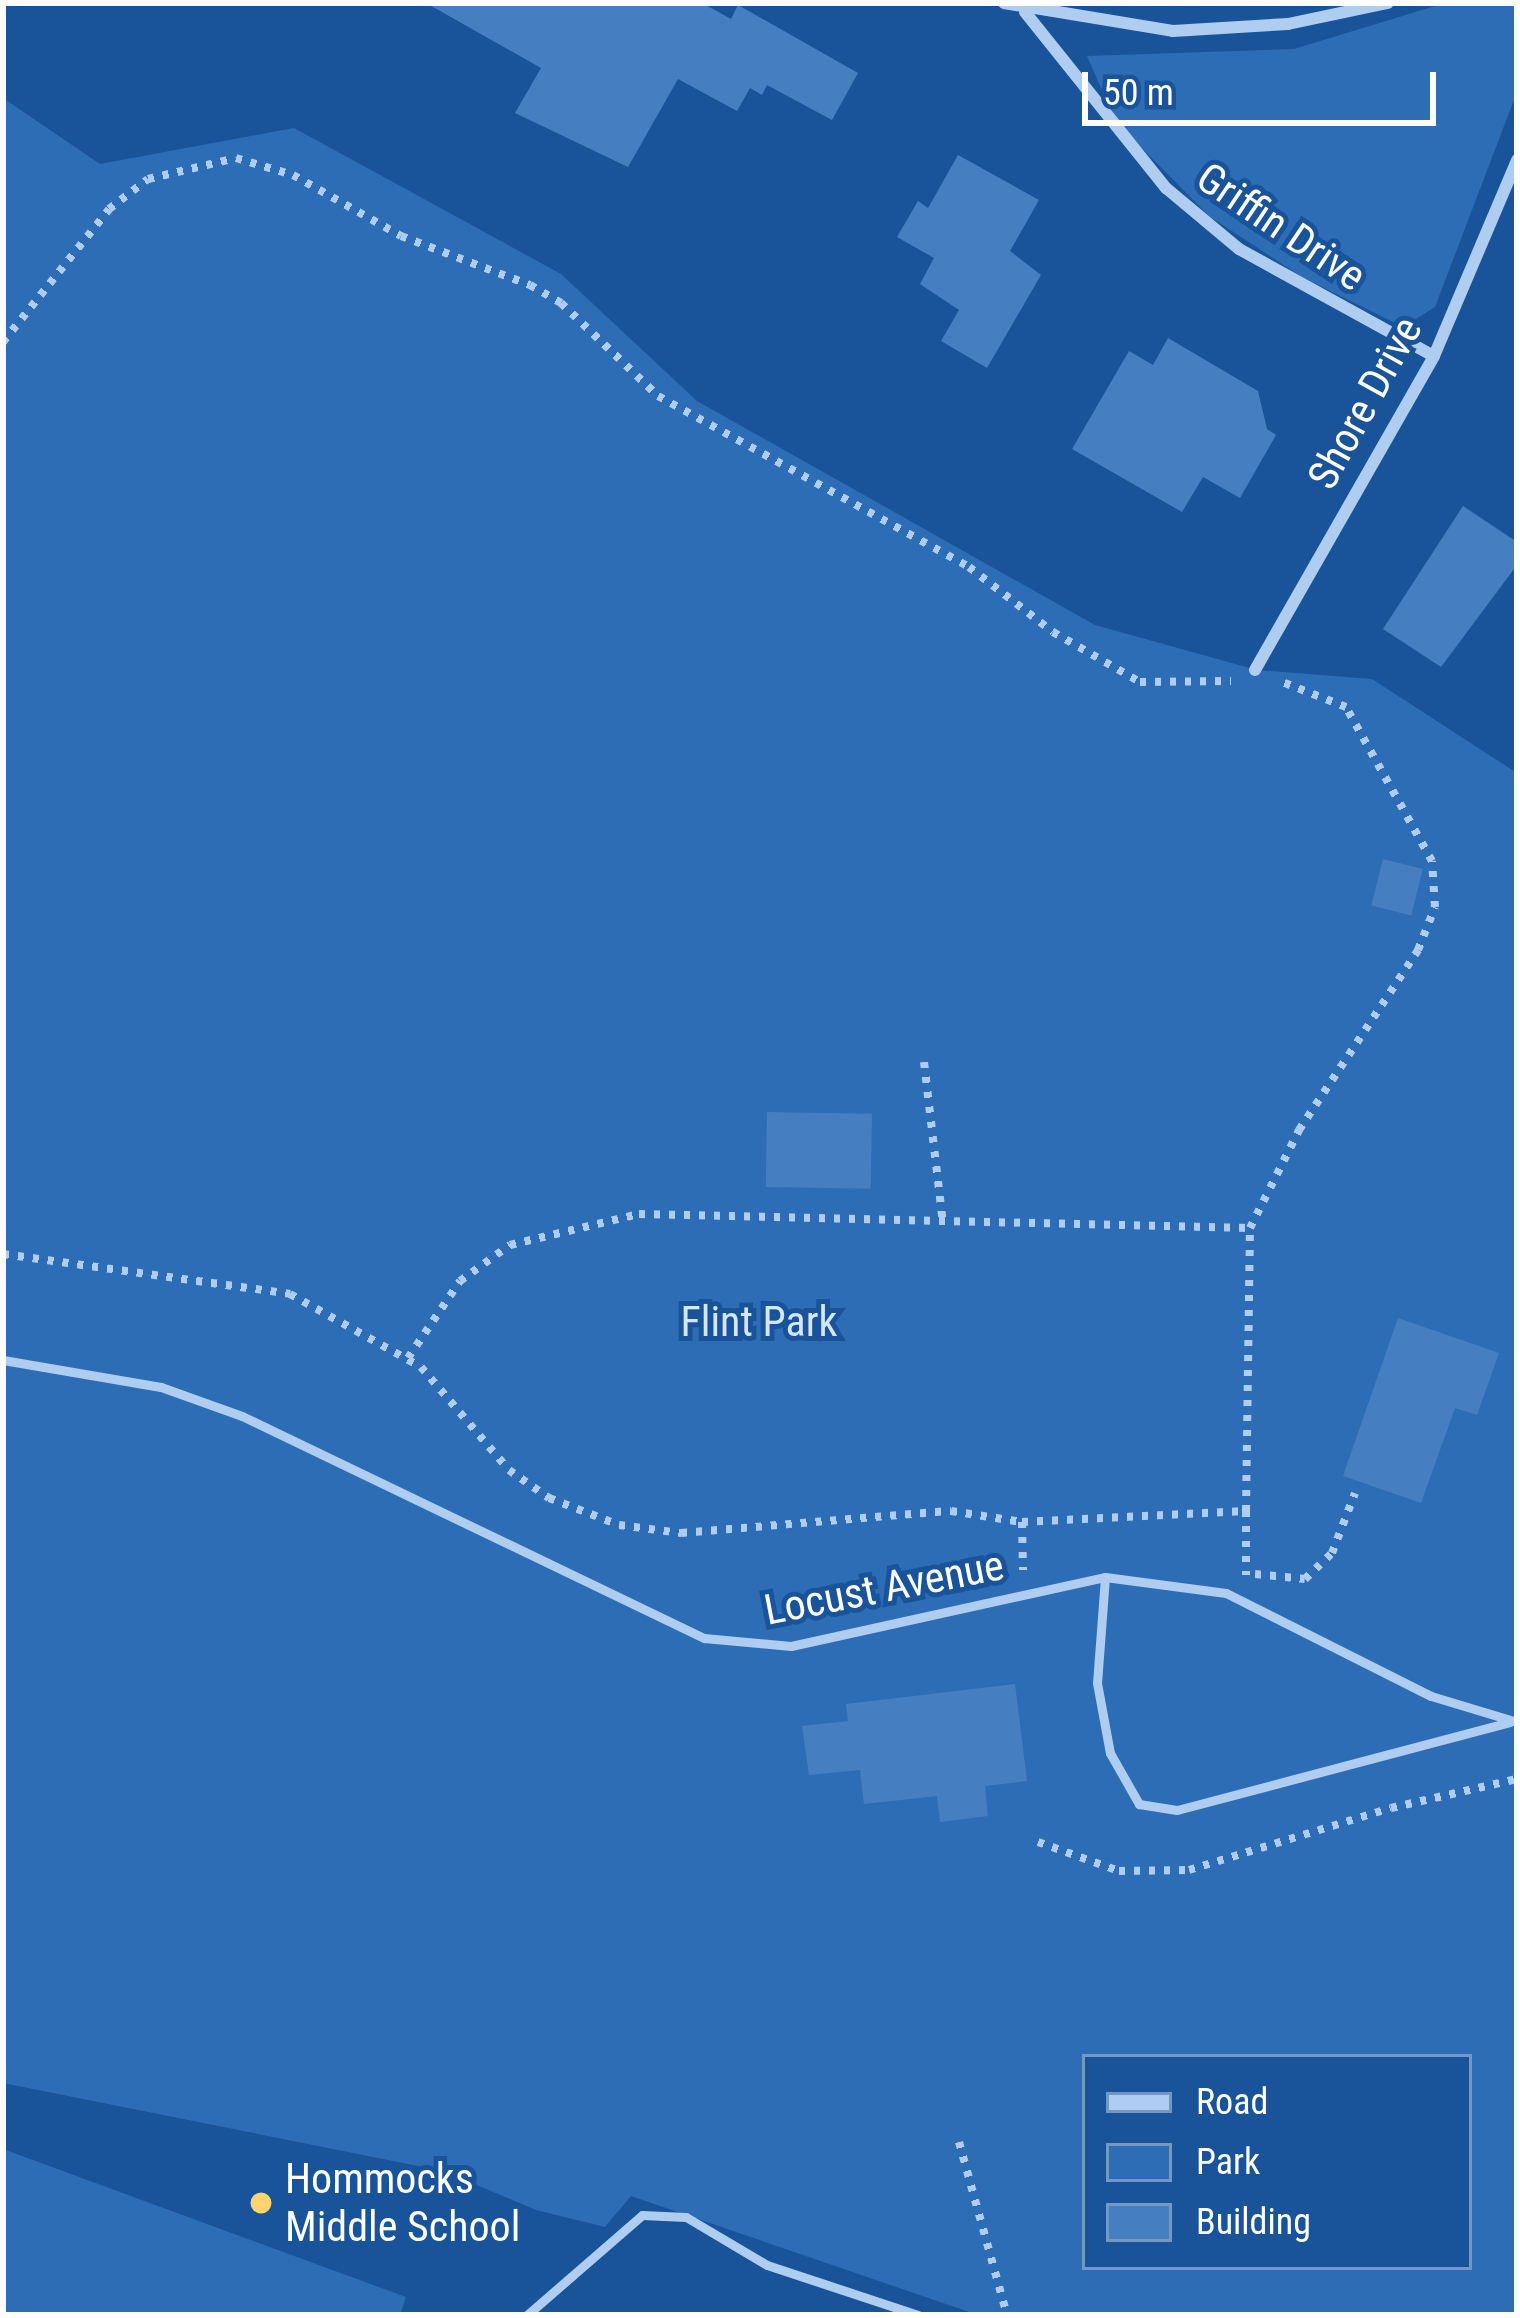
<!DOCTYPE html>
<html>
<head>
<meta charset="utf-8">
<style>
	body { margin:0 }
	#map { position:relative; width:1520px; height:2318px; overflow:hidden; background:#195399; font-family:"Roboto Condensed",sans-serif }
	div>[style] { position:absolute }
	.green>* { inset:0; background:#2d6db6 }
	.building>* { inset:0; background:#467fc1; transform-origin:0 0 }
	.path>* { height:8px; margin-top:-4px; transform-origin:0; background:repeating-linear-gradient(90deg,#aecdf1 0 6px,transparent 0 15px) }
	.service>* { height:9px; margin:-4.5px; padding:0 4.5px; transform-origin:4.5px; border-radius:4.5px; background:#aecdf1 }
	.minor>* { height:12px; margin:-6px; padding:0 6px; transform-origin:6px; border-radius:6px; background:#aecdf1 }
	.dots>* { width:33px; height:33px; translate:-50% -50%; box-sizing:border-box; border:6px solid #195399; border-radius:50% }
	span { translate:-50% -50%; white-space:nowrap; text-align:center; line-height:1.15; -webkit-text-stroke:10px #195399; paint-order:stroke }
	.street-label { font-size:42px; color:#fff }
	.park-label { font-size:42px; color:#d5e7fc }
	.poi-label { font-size:42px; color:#fff }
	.left { translate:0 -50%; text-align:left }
	.frame { position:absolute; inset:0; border:6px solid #fff; pointer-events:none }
	.legend { position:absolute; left:1082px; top:2054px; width:390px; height:216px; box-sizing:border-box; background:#195399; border:3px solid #7598c2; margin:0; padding:15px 21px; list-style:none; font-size:36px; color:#fff }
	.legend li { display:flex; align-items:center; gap:24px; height:60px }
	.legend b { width:60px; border:3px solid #7598c2 }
	.scale { position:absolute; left:1082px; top:72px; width:354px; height:54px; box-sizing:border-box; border:6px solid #fff; border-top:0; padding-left:15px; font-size:36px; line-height:42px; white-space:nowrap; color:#fff; -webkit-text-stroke:9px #195399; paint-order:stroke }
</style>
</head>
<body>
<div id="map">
	<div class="green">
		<i style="clip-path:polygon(1445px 3px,1517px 3px,1517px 92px,1435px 307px,1403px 327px,1302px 277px,1209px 216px,1116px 122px,1087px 56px,1294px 49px)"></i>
		<i style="clip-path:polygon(evenodd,3px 98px,100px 164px,294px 128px,561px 274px,697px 401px,1095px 625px,1257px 670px,1372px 679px,1517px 773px,1517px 2315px,978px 2315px,631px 2196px,605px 2227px,536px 2210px,443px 2171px,3px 2083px,3px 98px,1085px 2057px,1469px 2057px,1469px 2267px,1085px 2267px,1085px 2057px)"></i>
		<i style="clip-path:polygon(3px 2149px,406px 2297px,400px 2315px,3px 2315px)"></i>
	</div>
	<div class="building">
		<i style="clip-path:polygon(426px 3px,702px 3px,731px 19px,738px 5px,858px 73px,832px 120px,767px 85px,762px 95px,750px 88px,737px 111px,678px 79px,628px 167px,515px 113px,541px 68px)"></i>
		<i style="clip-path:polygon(958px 155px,1039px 200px,1010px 251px,1041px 275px,987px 368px,941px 341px,959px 310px,920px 284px,934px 258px,897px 237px,918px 201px,928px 208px)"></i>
		<i style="clip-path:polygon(1168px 338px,1258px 391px,1267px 429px,1276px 435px,1240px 498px,1203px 477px,1182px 512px,1072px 449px,1129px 351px,1153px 365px)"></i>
		<i style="clip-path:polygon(1463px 506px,1517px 542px,1517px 565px,1441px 667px,1383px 629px)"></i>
		<i style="left:1383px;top:859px;width:41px;height:48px;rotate:14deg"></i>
		<i style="left:767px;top:1112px;width:105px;height:75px;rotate:1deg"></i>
		<i style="clip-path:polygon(1398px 1318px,1499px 1353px,1477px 1415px,1455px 1408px,1421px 1503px,1343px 1476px)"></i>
		<i style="clip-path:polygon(1015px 1684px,1027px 1781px,985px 1786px,988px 1816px,940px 1822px,937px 1796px,864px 1804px,860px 1770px,809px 1775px,802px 1726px,848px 1721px,846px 1704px)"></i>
	</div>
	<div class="path">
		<i style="left:3px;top:342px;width:170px;rotate:-51.4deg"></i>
		<i style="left:109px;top:209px;width:49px;rotate:-37.6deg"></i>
		<i style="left:148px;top:179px;width:90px;rotate:-13.4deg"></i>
		<i style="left:236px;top:158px;width:59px;rotate:16.6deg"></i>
		<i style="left:293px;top:175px;width:124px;rotate:29.5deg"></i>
		<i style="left:401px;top:236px;width:138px;rotate:20.8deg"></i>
		<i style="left:530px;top:285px;width:36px;rotate:30deg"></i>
		<i style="left:561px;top:303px;width:134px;rotate:43.8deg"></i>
		<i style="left:658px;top:396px;width:355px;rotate:28.8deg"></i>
		<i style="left:969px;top:567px;width:106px;rotate:37.7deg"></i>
		<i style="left:1053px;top:632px;width:100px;rotate:29.9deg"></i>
		<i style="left:1140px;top:682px;width:91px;rotate:-0.6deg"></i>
		<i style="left:924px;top:1062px;width:163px;rotate:83.3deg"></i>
		<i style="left:3px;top:1254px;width:290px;rotate:7.9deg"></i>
		<i style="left:290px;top:1294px;width:150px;rotate:29.1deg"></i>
		<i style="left:421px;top:1367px;width:135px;rotate:49.5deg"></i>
		<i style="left:509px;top:1470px;width:49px;rotate:35deg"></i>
		<i style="left:549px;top:1498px;width:75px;rotate:21.1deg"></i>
		<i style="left:619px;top:1525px;width:63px;rotate:7.4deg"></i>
		<i style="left:681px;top:1533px;width:271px;rotate:-4.7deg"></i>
		<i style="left:951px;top:1511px;width:72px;rotate:8.8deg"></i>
		<i style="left:1022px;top:1522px;width:48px;rotate:88.8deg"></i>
		<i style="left:408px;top:1358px;width:93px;rotate:-56deg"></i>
		<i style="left:460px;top:1281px;width:62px;rotate:-35.8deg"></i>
		<i style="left:510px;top:1245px;width:133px;rotate:-13.5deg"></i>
		<i style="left:639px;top:1214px;width:611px;rotate:1.31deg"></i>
		<i style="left:1246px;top:1511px;width:64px;rotate:90deg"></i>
		<i style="left:1022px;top:1522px;width:224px;rotate:-2.8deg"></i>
		<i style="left:1246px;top:1511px;width:283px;rotate:-89.2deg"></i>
		<i style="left:1250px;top:1228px;width:110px;rotate:-63.4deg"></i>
		<i style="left:1299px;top:1130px;width:216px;rotate:-56.5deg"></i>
		<i style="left:1418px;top:950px;width:46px;rotate:-68.4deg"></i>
		<i style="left:1435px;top:907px;width:46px;rotate:-93.7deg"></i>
		<i style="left:1432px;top:861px;width:176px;rotate:-119.2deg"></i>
		<i style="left:1346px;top:707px;width:74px;rotate:-158.6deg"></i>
		<i style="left:1255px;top:1574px;width:50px;rotate:5.7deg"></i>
		<i style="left:1305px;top:1579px;width:37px;rotate:-44deg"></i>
		<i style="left:1332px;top:1553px;width:64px;rotate:-69deg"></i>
		<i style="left:1038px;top:1842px;width:86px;rotate:19.7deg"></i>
		<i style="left:1119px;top:1871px;width:70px;rotate:-0.8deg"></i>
		<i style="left:1189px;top:1870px;width:211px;rotate:-17.1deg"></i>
		<i style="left:1391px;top:1808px;width:129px;rotate:-13deg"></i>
		<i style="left:959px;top:2142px;width:180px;rotate:74.5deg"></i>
	</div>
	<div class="service">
		<i style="left:3px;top:1360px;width:160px;rotate:9.7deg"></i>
		<i style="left:161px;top:1387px;width:86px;rotate:19.7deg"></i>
		<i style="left:242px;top:1416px;width:513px;rotate:25.67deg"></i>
		<i style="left:704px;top:1638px;width:87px;rotate:5.3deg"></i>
		<i style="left:791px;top:1646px;width:321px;rotate:-12.4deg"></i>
		<i style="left:1105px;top:1577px;width:122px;rotate:7.5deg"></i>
		<i style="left:1226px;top:1593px;width:229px;rotate:26.7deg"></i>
		<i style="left:1431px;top:1696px;width:90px;rotate:16.8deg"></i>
		<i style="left:1105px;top:1577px;width:106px;rotate:94.3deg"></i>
		<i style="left:1097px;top:1683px;width:71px;rotate:79.5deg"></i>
		<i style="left:1110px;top:1753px;width:59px;rotate:60.4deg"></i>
		<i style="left:1139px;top:1804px;width:38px;rotate:9deg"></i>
		<i style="left:1177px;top:1810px;width:344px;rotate:-14.8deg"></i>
		<i style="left:527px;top:2315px;width:152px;rotate:-41deg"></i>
		<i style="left:642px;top:2215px;width:44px;rotate:2.6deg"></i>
		<i style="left:686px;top:2217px;width:94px;rotate:30.7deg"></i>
		<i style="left:767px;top:2265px;width:159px;rotate:18.3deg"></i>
	</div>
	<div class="minor">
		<i style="left:1004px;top:3px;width:171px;rotate:9.4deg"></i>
		<i style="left:1173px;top:31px;width:115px;rotate:-3.5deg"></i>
		<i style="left:1288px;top:24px;width:102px;rotate:-11.9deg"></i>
		<i style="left:1025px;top:12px;width:226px;rotate:51.3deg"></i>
		<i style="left:1166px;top:188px;width:95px;rotate:39.9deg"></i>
		<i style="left:1239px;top:249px;width:222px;rotate:28.8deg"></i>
		<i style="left:1255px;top:670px;width:361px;rotate:-60.3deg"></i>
		<i style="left:1434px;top:356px;width:213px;rotate:-67deg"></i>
	</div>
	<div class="dots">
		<i style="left:261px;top:2203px;background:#ffd36e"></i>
	</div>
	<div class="street-label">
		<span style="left:1281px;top:227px;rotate:34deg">Griffin Drive</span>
		<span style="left:1365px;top:403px;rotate:-61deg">Shore Drive</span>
		<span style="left:884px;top:1588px;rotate:-11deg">Locust Avenue</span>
	</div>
	<div class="park-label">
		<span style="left:759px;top:1322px">Flint Park</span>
	</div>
	<div class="poi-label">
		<span class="left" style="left:285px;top:2203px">Hommocks<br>Middle School</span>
	</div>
	<div class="frame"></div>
	<ul class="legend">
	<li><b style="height:15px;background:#aecdf1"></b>Road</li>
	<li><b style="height:33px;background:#2d6db6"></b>Park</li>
	<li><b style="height:33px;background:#467fc1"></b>Building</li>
	</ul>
	<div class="scale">50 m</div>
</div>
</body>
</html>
